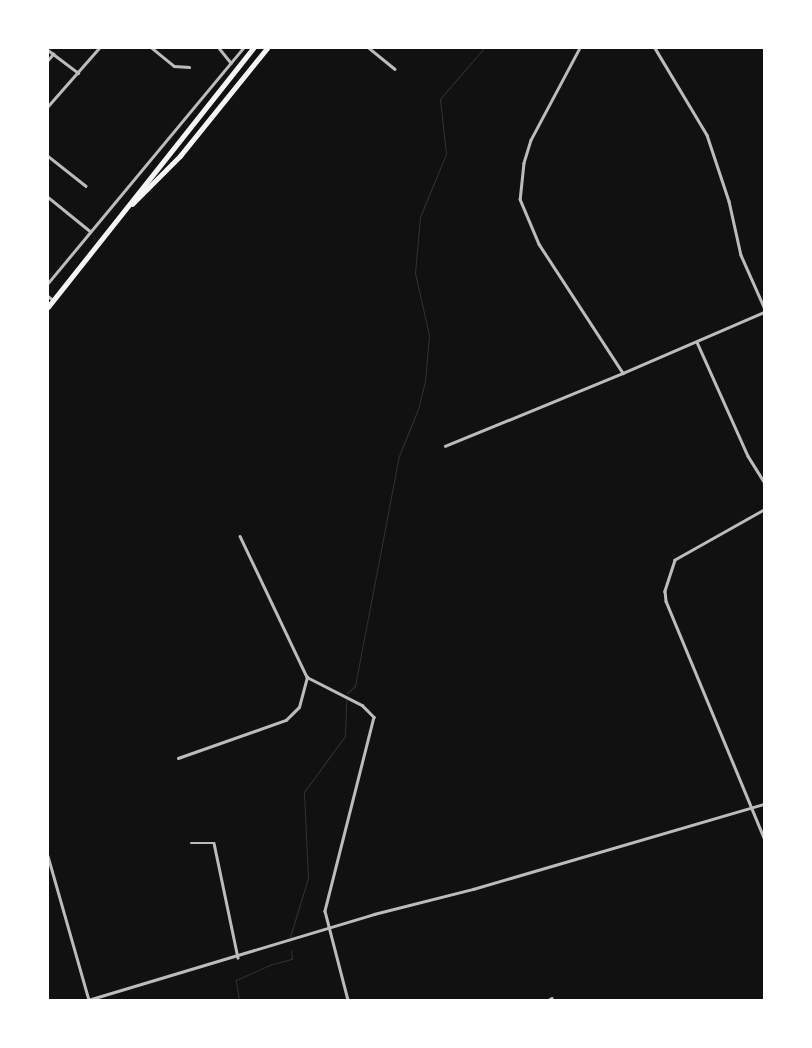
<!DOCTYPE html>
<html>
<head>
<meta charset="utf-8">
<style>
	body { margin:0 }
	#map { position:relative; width:812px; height:1048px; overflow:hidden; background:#111; font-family:Cabin,sans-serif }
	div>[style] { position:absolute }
	.stream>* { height:1px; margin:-0.5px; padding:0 0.5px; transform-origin:0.5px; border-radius:0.5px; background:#333 }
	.minor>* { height:2.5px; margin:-1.25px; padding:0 1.25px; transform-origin:1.25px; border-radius:1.25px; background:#bcbcbc }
	.primary>* { height:4.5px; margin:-2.25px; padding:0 2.25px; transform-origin:2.25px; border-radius:2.25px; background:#f5f5f5 }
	span { translate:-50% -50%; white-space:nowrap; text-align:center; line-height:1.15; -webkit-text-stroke:5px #fff; paint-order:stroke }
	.frame { position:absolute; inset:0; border:49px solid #fff; pointer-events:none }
</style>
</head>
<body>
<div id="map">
	<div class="stream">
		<i style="left:347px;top:693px;width:11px;rotate:-41deg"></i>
		<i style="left:355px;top:686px;width:234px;rotate:-79.2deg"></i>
		<i style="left:399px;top:456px;width:51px;rotate:-68deg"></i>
		<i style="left:418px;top:409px;width:29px;rotate:-76deg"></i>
		<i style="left:425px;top:381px;width:46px;rotate:-85deg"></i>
		<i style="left:429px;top:335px;width:64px;rotate:-102.7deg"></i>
		<i style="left:415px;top:273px;width:56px;rotate:-84.9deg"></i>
		<i style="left:420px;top:217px;width:68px;rotate:-67.6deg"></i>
		<i style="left:446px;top:154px;width:55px;rotate:-96.2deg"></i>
		<i style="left:440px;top:99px;width:67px;rotate:-49.2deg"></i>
		<i style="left:290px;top:937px;width:62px;rotate:-73deg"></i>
		<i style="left:308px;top:878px;width:86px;rotate:-92.7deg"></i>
		<i style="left:304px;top:792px;width:69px;rotate:-53.8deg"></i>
		<i style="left:345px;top:736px;width:36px;rotate:-88deg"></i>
		<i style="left:239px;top:1000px;width:20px;rotate:-99deg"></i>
		<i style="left:236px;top:980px;width:36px;rotate:-24deg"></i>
		<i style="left:269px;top:965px;width:24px;rotate:-15deg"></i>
		<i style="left:292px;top:959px;width:9px;rotate:-96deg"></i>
	</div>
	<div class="minor">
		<i style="left:152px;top:48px;width:28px;rotate:39deg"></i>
		<i style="left:174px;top:66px;width:15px;rotate:4deg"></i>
		<i style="left:219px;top:48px;width:19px;rotate:51deg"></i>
		<i style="left:369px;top:48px;width:33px;rotate:39deg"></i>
		<i style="left:580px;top:48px;width:104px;rotate:118deg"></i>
		<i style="left:531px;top:140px;width:24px;rotate:107deg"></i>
		<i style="left:524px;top:163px;width:36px;rotate:96deg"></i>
		<i style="left:520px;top:199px;width:49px;rotate:67.1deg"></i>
		<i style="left:539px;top:244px;width:154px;rotate:56.9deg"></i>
		<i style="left:623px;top:373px;width:154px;rotate:-23.4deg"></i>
		<i style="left:655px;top:48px;width:101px;rotate:59.1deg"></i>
		<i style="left:707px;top:135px;width:70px;rotate:71.6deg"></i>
		<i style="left:729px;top:201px;width:55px;rotate:77.5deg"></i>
		<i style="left:741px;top:255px;width:57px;rotate:66.1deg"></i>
		<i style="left:48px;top:50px;width:38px;rotate:37deg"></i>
		<i style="left:48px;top:60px;width:8px;rotate:-50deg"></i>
		<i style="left:48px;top:106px;width:77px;rotate:-48.7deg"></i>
		<i style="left:48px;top:156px;width:48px;rotate:38.3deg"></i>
		<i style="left:48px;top:197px;width:54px;rotate:39deg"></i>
		<i style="left:48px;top:283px;width:305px;rotate:-50.3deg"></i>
		<i style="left:48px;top:296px;width:6px;rotate:39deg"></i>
		<i style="left:697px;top:342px;width:125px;rotate:65.9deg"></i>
		<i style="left:748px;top:456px;width:31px;rotate:58deg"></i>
		<i style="left:445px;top:446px;width:192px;rotate:-22.3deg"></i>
		<i style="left:764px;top:510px;width:102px;rotate:150.7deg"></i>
		<i style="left:675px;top:560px;width:33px;rotate:108deg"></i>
		<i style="left:665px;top:591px;width:10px;rotate:84deg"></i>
		<i style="left:666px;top:601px;width:256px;rotate:67.5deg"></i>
		<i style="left:240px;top:536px;width:156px;rotate:64.6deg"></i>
		<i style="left:307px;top:677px;width:62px;rotate:27deg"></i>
		<i style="left:362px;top:705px;width:17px;rotate:45deg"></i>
		<i style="left:374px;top:717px;width:200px;rotate:104.2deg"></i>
		<i style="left:325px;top:911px;width:92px;rotate:75.5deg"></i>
		<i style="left:178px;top:758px;width:114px;rotate:-19.4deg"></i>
		<i style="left:286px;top:720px;width:18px;rotate:-45deg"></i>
		<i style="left:299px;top:707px;width:31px;rotate:-75deg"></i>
		<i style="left:191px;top:843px;width:23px"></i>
		<i style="left:214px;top:843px;width:117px;rotate:78.2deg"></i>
		<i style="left:48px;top:856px;width:150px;rotate:74.1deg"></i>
		<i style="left:88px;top:1000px;width:299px;rotate:-16.7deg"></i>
		<i style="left:374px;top:914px;width:102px;rotate:-14.2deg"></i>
		<i style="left:473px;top:889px;width:303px;rotate:-16.3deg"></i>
		<i style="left:548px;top:1000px;width:4px;rotate:-27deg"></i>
	</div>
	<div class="primary">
		<i style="left:132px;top:204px;width:68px;rotate:-45deg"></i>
		<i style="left:180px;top:156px;width:139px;rotate:-51.1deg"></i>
		<i style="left:48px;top:307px;width:330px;rotate:-51.6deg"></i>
	</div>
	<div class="frame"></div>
</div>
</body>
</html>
